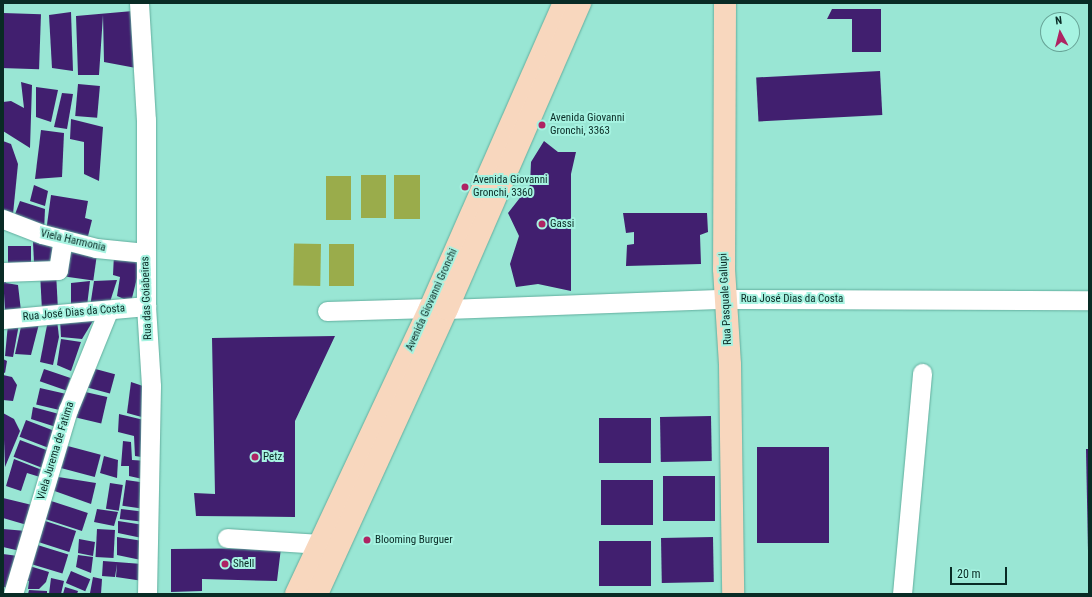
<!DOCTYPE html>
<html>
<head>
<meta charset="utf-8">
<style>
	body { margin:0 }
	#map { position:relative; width:1092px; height:597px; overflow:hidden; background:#99e6d4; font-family:"Roboto Condensed",sans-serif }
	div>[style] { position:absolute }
	.green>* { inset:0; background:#9aac4b; transform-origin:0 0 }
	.building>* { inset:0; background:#411f6f; transform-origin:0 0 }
	.roads { filter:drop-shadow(0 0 1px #62ae9e) drop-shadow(0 0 1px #62ae9e) }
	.minor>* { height:19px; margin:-9.5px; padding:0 9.5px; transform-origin:9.5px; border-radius:9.5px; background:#fff }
	.major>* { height:22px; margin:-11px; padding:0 11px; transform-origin:11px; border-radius:11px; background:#f8d7be }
	.dots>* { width:11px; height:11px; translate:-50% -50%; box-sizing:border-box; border:2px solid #a6f3e1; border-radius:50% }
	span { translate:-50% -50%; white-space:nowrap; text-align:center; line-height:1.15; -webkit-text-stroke:4px #a6f3e1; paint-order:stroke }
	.poi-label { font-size:11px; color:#092b25 }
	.left { translate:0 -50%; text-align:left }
	.street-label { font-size:11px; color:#092b25 }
	.frame { position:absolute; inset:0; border:4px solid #092b25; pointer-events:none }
	.north { position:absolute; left:1040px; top:12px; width:40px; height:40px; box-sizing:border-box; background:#a6f3e1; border:1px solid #67a396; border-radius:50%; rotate:353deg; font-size:11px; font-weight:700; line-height:16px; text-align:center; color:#092b25 }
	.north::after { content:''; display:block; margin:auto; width:14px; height:18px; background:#ae2463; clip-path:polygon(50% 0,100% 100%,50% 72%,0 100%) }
	.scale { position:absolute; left:950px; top:567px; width:57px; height:18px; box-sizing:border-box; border:2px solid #092b25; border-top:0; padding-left:5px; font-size:12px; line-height:14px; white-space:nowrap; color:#092b25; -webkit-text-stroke:3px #a6f3e1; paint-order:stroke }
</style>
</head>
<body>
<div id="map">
	<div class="green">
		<i style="left:361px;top:175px;width:25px;height:43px"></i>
		<i style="left:394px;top:175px;width:26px;height:44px"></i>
		<i style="left:326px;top:176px;width:25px;height:44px"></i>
		<i style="left:321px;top:244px;width:42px;height:27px;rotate:91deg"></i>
		<i style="left:329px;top:244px;width:25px;height:42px"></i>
	</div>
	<div class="building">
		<i style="clip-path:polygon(832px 9px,881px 9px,881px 52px,852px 52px,852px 19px,827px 19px)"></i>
		<i style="clip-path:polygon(133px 11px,136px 68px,104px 62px,103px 15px,99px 75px,78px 75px,76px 16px)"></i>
		<i style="clip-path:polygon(71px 12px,73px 71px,52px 68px,49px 15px)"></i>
		<i style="left:3px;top:13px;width:38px;height:55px;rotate:2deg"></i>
		<i style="left:880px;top:71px;width:44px;height:124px;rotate:87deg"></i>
		<i style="clip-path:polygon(21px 82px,32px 85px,30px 148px,3px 131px,3px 102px,11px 101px,24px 108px)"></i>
		<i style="left:78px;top:84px;width:22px;height:32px;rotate:5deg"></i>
		<i style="clip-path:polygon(36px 87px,58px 90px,51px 122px,36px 117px)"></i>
		<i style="clip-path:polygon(62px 93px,73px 94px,67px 129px,54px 127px)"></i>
		<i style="clip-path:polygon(71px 119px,103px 127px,99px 181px,84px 174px,84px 142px,70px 139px)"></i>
		<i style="clip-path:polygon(41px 130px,64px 133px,62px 177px,35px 179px)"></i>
		<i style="clip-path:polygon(3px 141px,11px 144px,18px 164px,13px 214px,3px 209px)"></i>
		<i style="clip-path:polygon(544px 141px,558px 152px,576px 152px,571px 174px,571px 291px,538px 284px,516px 287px,510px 264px,519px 236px,508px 213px,530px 185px,531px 162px)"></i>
		<i style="clip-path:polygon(34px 185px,48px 191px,45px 206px,30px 201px)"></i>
		<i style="clip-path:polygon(51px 195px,88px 201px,85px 218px,92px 220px,88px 236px,46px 232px)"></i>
		<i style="clip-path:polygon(20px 201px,45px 209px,44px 231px,14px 217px)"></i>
		<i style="clip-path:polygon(623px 213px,707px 213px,708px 232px,700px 235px,701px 264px,626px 266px,627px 245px,634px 244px,634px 232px,626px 233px)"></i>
		<i style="clip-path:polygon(33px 242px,62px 246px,54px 262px,34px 262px)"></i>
		<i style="left:71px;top:245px;width:27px;height:32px;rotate:8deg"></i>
		<i style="left:8px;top:246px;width:23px;height:20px"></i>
		<i style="clip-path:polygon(114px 254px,142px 258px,131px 302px,117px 296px,120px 277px,113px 275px)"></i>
		<i style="left:56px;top:272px;width:37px;height:16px;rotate:87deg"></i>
		<i style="clip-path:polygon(7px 275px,6px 283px,18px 285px,21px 311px,5px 311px,3px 276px)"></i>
		<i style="clip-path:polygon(117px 280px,109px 305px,90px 307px,94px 281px)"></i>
		<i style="clip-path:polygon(90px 281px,87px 306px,71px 309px,71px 283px)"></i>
		<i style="clip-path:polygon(96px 316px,82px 339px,61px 337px,60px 319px)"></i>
		<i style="clip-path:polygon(40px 320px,31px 355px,15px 354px,22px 322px)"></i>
		<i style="clip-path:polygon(48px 320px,57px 320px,59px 337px,53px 365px,40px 362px)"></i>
		<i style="clip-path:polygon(8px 324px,19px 324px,13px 357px,5px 356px)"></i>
		<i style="clip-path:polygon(335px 336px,295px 421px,295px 517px,196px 516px,194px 493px,215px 494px,212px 338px)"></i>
		<i style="clip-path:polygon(61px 339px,81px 342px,71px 371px,57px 365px)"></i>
		<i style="clip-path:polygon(3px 359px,7px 361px,5px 373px,3px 372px)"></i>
		<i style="left:88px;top:367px;width:28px;height:20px;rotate:15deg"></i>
		<i style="left:44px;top:369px;width:28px;height:13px;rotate:19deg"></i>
		<i style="clip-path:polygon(3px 375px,12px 377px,17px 385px,13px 401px,3px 400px)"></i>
		<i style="clip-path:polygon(131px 382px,149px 388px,149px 419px,127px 413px)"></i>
		<i style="left:40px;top:388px;width:26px;height:17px;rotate:13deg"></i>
		<i style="left:81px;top:391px;width:27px;height:27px;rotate:13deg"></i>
		<i style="clip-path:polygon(33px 407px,59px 414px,56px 427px,31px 419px)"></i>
		<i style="clip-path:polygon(3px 413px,14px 419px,20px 431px,5px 467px)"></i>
		<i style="clip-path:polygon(119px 414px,148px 421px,148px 458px,135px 456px,134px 436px,118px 432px)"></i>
		<i style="left:711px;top:416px;width:45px;height:51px;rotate:89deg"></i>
		<i style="left:599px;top:418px;width:52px;height:45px"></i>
		<i style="left:26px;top:420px;width:30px;height:18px;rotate:21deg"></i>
		<i style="left:20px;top:440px;width:31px;height:18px;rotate:21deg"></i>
		<i style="clip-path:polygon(123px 441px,131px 442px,132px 460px,148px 461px,147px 480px,129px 476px,129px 466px,121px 466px)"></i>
		<i style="left:64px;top:445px;width:38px;height:23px;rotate:15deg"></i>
		<i style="left:757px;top:447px;width:72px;height:96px"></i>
		<i style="clip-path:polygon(1086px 449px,1089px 449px,1089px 551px,1088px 551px)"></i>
		<i style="clip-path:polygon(104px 456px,118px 460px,117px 478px,100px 473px)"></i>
		<i style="clip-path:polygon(14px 459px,42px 470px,40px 477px,27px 473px,21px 491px,6px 486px)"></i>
		<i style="clip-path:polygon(52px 476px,96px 483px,91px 504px,49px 489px)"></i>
		<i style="left:663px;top:476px;width:52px;height:45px"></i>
		<i style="left:126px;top:480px;width:21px;height:26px;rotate:8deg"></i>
		<i style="left:653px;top:480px;width:45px;height:52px;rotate:90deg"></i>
		<i style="left:110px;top:483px;width:13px;height:26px;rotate:9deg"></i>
		<i style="clip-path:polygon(3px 498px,32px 505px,27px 525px,3px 518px)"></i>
		<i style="left:45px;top:499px;width:45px;height:19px;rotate:18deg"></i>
		<i style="clip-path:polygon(97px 509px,118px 512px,114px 526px,94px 522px)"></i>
		<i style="left:121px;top:509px;width:23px;height:10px;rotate:7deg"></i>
		<i style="left:39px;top:519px;width:39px;height:22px;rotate:18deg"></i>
		<i style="clip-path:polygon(118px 521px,144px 525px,142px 538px,118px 533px)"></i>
		<i style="clip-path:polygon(3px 529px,26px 531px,20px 551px,3px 547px)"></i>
		<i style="left:97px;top:529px;width:18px;height:28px;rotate:3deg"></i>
		<i style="clip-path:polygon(117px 537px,143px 541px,141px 560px,117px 555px)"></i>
		<i style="left:713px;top:537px;width:45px;height:52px;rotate:89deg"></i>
		<i style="clip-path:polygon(79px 539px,95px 542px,93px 556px,78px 553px)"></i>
		<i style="left:651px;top:541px;width:45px;height:52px;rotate:90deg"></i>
		<i style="left:31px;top:543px;width:39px;height:20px;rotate:17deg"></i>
		<i style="clip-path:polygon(281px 548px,277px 581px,202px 579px,202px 591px,171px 592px,171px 549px)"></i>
		<i style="clip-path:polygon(3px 554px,18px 556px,11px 588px,3px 587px)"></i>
		<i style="clip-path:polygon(78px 555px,93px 557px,91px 573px,76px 567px)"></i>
		<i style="clip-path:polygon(103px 561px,142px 564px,143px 581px,116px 577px,117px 564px,115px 577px,102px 576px)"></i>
		<i style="clip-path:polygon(23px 564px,49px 572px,46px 582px,39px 589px,28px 589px,29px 581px,20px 581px)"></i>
		<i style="left:71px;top:571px;width:21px;height:13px;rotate:23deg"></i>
		<i style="clip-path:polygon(93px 577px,102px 579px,101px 594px,90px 593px)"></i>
		<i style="clip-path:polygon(51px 578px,64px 581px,61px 594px,49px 594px)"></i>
		<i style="clip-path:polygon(65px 587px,78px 591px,77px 594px,63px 594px)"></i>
		<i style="clip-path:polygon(29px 590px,47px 591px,47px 594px,28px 594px)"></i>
	</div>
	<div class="roads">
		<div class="minor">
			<i style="left:139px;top:3px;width:117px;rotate:86.6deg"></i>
			<i style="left:146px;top:120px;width:186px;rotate:90deg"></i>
			<i style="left:146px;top:306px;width:80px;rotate:86.4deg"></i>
			<i style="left:151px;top:386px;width:208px;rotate:91.1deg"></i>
			<i style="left:3px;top:219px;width:42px;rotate:21deg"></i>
			<i style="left:42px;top:234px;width:56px;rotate:14.5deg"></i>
			<i style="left:96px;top:248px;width:50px;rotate:5.7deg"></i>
			<i style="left:3px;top:272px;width:55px;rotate:-2.1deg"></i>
			<i style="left:58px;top:270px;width:31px;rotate:-81deg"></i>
			<i style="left:447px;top:309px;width:278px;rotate:-2.1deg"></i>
			<i style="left:725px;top:299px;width:364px;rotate:0.2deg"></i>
			<i style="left:327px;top:311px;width:103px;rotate:-1.7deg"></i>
			<i style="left:3px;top:319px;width:144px;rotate:-5.2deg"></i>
			<i style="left:227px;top:538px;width:92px;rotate:3.7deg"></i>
			<i style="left:13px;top:594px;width:192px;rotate:-73.4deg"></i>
			<i style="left:68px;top:410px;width:107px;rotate:-68deg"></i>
			<i style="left:902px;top:594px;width:222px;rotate:-84.8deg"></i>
		</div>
		<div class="major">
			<i style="left:725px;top:3px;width:266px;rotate:90.2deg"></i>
			<i style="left:724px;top:269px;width:96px;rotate:86.4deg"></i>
			<i style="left:730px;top:365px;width:229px;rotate:89.2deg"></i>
			<i style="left:296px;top:594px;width:316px;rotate:-64.9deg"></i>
			<i style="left:430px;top:308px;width:333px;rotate:-66.3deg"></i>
			<i style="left:317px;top:594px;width:313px;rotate:-65.5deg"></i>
			<i style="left:447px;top:309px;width:334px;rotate:-66.5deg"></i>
		</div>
	</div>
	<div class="dots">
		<i style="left:542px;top:125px;background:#ae2463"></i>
		<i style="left:465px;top:187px;background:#ae2463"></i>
		<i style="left:542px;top:224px;background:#ae2463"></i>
		<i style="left:255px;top:457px;background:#ae2463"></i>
		<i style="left:367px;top:540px;background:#ae2463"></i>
		<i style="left:225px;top:564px;background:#ae2463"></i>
	</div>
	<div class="poi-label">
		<span class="left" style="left:550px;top:125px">Avenida Giovanni<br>Gronchi, 3363</span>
		<span class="left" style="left:473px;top:187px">Avenida Giovanni<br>Gronchi, 3360</span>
		<span class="left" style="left:550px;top:224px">Gassi</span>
		<span class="left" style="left:263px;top:457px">Petz</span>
		<span class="left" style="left:375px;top:540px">Blooming Burguer</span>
		<span class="left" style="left:233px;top:564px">Shell</span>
	</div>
	<div class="street-label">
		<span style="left:73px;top:241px;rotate:13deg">Viela Harmonia</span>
		<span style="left:147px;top:298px;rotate:-92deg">Rua das Goiabeiras</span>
		<span style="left:726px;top:299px;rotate:-93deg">Rua Pasquale Gallupi</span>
		<span style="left:792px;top:299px">Rua José Dias da Costa</span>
		<span style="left:432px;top:300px;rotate:-66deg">Avenida Giovanni Gronchi</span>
		<span style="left:74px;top:313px;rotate:-5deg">Rua José Dias da Costa</span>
		<span style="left:56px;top:451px;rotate:-73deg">Viela Jurema de Fatima</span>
	</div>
	<div class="frame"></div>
	<div class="north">N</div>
	<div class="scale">20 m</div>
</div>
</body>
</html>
